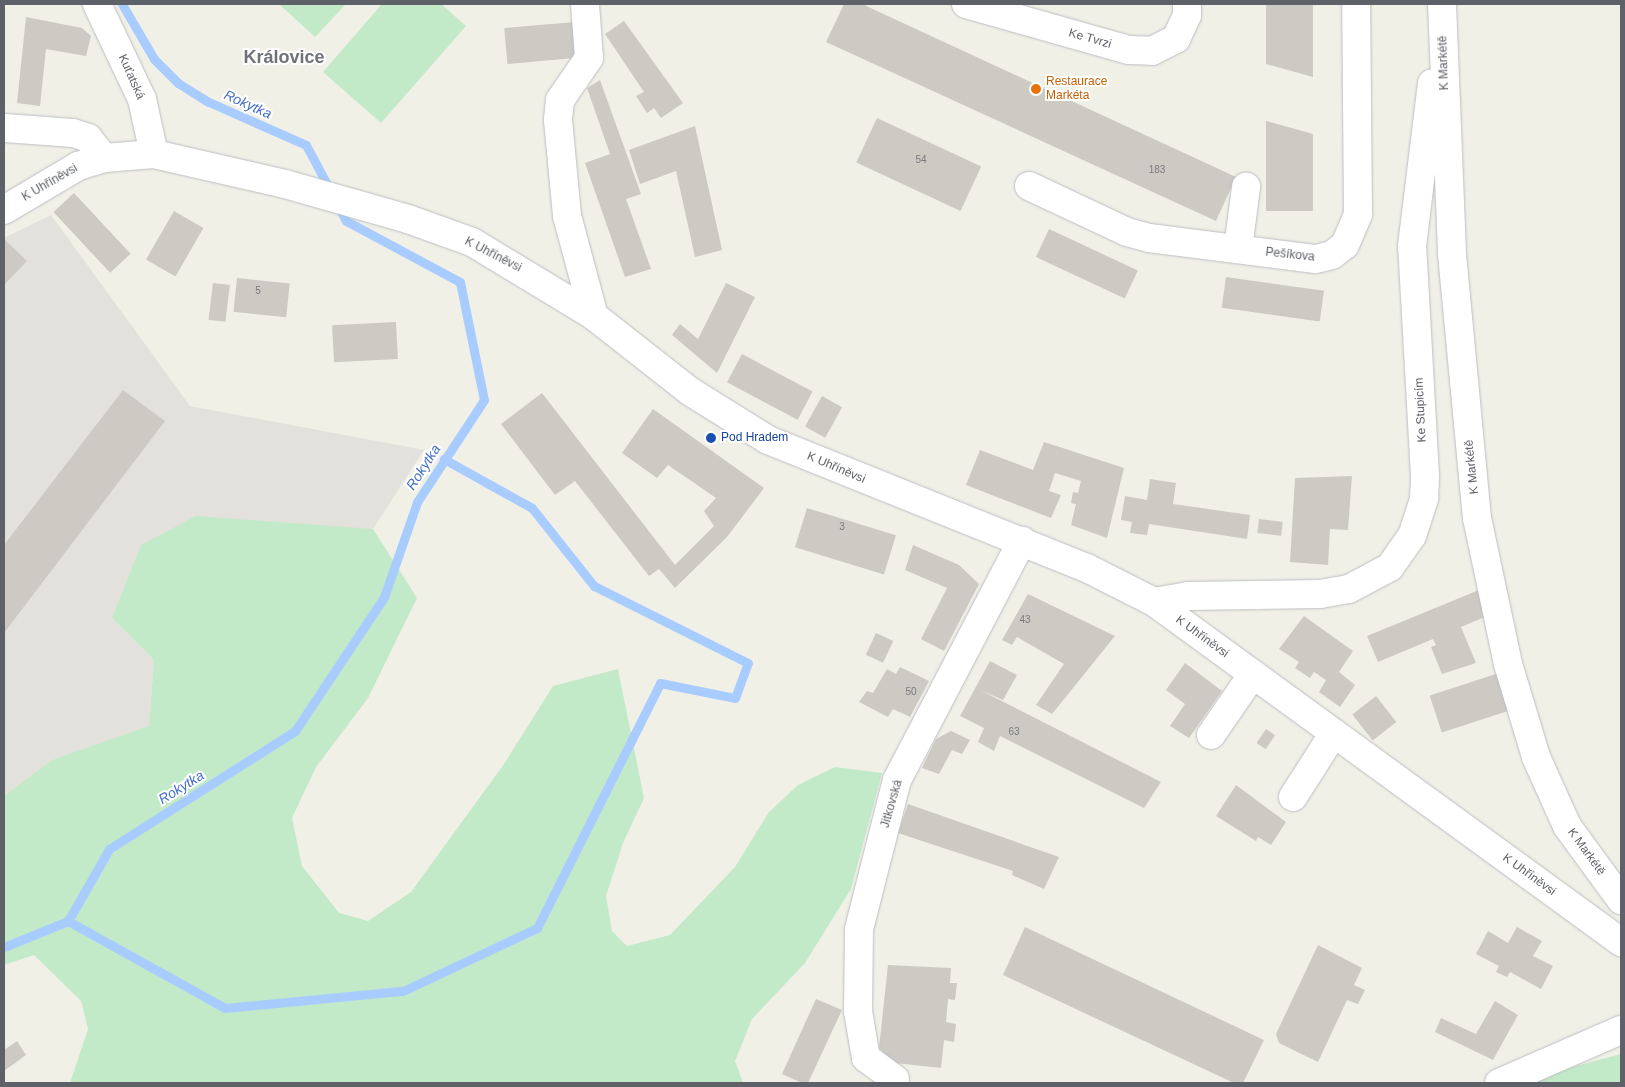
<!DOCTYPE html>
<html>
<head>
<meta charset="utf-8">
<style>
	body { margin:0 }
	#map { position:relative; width:1625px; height:1087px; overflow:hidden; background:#f1f0e7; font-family:Arial,sans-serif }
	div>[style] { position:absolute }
	.industrial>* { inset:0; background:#e2e1db }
	.green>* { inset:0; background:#c2e9c8 }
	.stream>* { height:9px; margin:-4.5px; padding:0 4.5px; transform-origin:4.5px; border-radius:4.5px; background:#a8ccff }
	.building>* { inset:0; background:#cccac3; transform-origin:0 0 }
	.roads { filter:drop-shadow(0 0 1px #bbbdc2) drop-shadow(0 0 1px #bbbdc2) }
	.minor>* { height:28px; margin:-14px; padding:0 14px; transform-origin:14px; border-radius:14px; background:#fff }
	.dots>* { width:14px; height:14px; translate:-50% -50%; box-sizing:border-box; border:2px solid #fff; border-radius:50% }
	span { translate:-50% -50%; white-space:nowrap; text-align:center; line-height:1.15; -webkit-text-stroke:4px #fff; paint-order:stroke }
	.number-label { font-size:10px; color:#7a7b7e }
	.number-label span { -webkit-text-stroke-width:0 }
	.street-label { font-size:12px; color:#5e6167 }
	.food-label { font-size:12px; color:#c56008 }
	.left { translate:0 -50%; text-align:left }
	.transit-label { font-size:12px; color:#164399 }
	.water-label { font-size:14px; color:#4470c9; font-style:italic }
	.district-label { font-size:18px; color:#6f7279; font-weight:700 }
	.frame { position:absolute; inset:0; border:5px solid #5e6167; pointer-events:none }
</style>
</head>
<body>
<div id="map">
	<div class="industrial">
		<i style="clip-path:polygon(51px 215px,190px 406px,424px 450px,373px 529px,297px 526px,112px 618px,154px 660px,149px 727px,52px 760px,4px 796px,4px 238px)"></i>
	</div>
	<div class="green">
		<i style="clip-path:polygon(279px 4px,346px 4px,315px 37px)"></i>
		<i style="clip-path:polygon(382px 4px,441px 4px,466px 26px,381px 123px,323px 72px)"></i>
		<i style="clip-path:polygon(196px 516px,373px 529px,417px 598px,368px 698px,316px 767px,292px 818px,302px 866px,339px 913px,368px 921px,411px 892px,504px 764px,553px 686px,618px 669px,644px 798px,623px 843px,606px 896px,612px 931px,627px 946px,670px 935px,735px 867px,769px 812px,798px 785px,835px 767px,882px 773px,851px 889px,805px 963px,752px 1019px,735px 1061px,743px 1083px,70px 1083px,88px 1029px,81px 1001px,34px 955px,4px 965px,4px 796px,52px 760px,149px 726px,154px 660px,112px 618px,141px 545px)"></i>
		<i style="clip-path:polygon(1621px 1054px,1621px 1083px,1512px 1083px)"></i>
	</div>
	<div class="stream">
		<i style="left:122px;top:4px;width:64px;rotate:59.8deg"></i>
		<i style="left:154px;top:59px;width:34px;rotate:45deg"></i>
		<i style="left:178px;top:83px;width:36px;rotate:32deg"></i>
		<i style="left:209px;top:102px;width:106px;rotate:23.9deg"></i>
		<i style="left:306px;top:145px;width:51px;rotate:61.9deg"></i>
		<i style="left:68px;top:921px;width:179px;rotate:29deg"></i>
		<i style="left:225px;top:1008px;width:179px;rotate:-5.5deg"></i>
		<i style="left:403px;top:991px;width:148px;rotate:-25.2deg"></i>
		<i style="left:537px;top:928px;width:274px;rotate:-63.3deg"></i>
		<i style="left:660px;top:683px;width:76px;rotate:11.3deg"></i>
		<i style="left:735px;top:698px;width:37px;rotate:-70deg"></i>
		<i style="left:748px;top:663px;width:172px;rotate:-153.4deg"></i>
		<i style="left:594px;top:586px;width:100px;rotate:-128.5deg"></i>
		<i style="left:532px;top:508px;width:101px;rotate:-150.9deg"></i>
		<i style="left:4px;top:947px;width:69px;rotate:-22.1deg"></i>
		<i style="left:68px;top:921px;width:83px;rotate:-60.3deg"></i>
		<i style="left:109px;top:849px;width:220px;rotate:-32.4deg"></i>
		<i style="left:295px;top:731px;width:161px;rotate:-56.4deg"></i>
		<i style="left:384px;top:597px;width:101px;rotate:-70.8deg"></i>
		<i style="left:417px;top:502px;width:122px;rotate:-56.7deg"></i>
		<i style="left:484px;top:400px;width:120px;rotate:-101.5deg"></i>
		<i style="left:460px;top:282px;width:129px;rotate:-151.8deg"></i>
		<i style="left:346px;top:221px;width:19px;rotate:-118deg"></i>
	</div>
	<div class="building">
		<i style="clip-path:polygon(844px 4px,862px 4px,1236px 177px,1216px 221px,826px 42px)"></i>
		<i style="clip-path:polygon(1266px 4px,1313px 4px,1313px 77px,1266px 64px)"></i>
		<i style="clip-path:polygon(26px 17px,82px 28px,91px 36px,86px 56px,46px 49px,40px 106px,17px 103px)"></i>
		<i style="clip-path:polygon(624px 21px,683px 103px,661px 118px,654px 108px,647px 113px,636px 96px,644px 92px,605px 34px)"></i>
		<i style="left:574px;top:22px;width:36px;height:70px;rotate:85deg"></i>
		<i style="clip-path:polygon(600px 80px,641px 194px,626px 199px,651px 269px,625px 277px,585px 163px,610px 154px,587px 88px)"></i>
		<i style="left:877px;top:118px;width:115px;height:49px;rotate:25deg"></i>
		<i style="clip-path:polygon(1266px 121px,1313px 134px,1313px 211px,1266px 211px)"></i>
		<i style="clip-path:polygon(695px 126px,722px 250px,695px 257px,676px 171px,640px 184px,629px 150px)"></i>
		<i style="left:74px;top:193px;width:83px;height:28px;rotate:47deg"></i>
		<i style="left:174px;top:211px;width:34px;height:56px;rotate:30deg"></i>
		<i style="left:1049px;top:229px;width:98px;height:31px;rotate:25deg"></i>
		<i style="clip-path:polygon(4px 239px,27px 261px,4px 285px)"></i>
		<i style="left:1226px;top:277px;width:99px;height:31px;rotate:8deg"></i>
		<i style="left:237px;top:278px;width:53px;height:34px;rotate:6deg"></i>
		<i style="left:213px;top:283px;width:17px;height:37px;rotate:7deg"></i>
		<i style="clip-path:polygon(726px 283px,755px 297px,717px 373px,672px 335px,680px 324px,698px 339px)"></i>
		<i style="left:396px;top:322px;width:37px;height:64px;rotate:87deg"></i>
		<i style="left:742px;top:354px;width:80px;height:32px;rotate:28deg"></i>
		<i style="clip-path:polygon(123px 390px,165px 421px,4px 633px,4px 545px)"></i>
		<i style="clip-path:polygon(542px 393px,675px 565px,714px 526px,704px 511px,716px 498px,668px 465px,657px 478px,622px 453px,653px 409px,764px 488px,727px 537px,675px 588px,659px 569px,649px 576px,575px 481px,555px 495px,501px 424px)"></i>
		<i style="left:822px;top:396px;width:23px;height:35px;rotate:29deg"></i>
		<i style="clip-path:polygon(1044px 442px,1124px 468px,1107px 538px,1071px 525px,1076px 504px,1071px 503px,1073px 492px,1078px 493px,1081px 481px,1055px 473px,1049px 491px,1061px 495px,1051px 518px,966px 485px,980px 450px,1033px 470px)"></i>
		<i style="clip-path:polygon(1352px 476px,1348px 530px,1330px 529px,1328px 565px,1290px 562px,1295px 478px)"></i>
		<i style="clip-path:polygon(1150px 479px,1176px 483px,1173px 504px,1250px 515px,1247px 539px,1149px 524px,1147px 535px,1130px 533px,1132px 522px,1121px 520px,1125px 496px,1147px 500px)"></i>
		<i style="left:807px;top:508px;width:93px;height:41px;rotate:17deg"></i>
		<i style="left:1259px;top:519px;width:24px;height:14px;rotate:7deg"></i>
		<i style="clip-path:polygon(913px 545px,959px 565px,979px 584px,944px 651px,921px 639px,947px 588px,905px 570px)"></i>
		<i style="clip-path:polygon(1479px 590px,1487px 616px,1461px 627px,1476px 663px,1442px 674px,1431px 647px,1436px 645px,1433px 639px,1378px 662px,1367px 636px)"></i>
		<i style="clip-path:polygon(1028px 594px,1115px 636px,1052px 714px,1036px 705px,1064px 664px,1017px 637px,1012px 645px,1002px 640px)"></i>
		<i style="clip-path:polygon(1304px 616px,1353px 651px,1339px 672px,1355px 685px,1340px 707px,1319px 692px,1326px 680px,1314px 672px,1310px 678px,1295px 668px,1299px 662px,1279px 649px)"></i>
		<i style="left:876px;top:633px;width:19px;height:24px;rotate:25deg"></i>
		<i style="clip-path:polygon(990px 661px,1017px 675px,1003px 700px,980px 690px,1161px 782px,1144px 808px,1000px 736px,994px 751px,978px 742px,984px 728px,960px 716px)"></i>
		<i style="clip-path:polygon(1185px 663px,1222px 691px,1189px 738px,1170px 726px,1185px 704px,1166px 690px)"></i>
		<i style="clip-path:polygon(900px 667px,929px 681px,910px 717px,893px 709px,888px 717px,859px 702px,867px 691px,873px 693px,887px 669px,896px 674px)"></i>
		<i style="left:1502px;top:672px;width:39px;height:76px;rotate:72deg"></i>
		<i style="left:1376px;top:696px;width:33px;height:30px;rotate:52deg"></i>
		<i style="left:1266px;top:729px;width:11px;height:17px;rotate:34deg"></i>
		<i style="clip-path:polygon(951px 731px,970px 740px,962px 754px,952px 750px,939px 774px,922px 768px,936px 739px)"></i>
		<i style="clip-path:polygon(1236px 785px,1286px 822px,1271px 845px,1258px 837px,1256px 841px,1216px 816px)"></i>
		<i style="clip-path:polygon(908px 804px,1059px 857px,1044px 889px,1012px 875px,1013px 871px,898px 833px)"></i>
		<i style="clip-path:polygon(1025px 927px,1264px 1040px,1243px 1083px,1234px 1083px,1003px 975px)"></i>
		<i style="clip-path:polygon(1517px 927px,1542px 941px,1533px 956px,1553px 966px,1541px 989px,1510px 972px,1507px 977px,1496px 972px,1499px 966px,1476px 954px,1488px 931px,1508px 943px)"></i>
		<i style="clip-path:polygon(1318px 945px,1362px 968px,1354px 985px,1365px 990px,1358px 1004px,1347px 1000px,1318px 1062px,1279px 1043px,1276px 1034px)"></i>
		<i style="clip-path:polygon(888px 965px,951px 968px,950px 983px,957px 983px,955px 1000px,948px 999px,946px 1022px,956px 1024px,954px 1042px,944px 1040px,941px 1068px,895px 1063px,879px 1048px)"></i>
		<i style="clip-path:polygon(816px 999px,842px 1010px,808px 1083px,802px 1083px,782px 1074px)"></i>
		<i style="clip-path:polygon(1495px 1001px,1518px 1015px,1493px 1060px,1435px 1032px,1441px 1018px,1476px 1034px)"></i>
		<i style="clip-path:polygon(17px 1041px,26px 1055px,4px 1071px,4px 1050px)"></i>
	</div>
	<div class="roads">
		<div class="minor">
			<i style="left:97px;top:4px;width:105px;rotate:64.7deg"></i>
			<i style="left:142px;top:99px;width:56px;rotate:77.7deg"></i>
			<i style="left:585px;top:4px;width:54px;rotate:85.8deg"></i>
			<i style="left:589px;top:58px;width:51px;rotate:124.6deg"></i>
			<i style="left:560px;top:100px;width:20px;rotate:96deg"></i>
			<i style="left:558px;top:120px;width:96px;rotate:84.6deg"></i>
			<i style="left:567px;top:216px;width:104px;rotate:74.9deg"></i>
			<i style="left:966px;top:4px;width:169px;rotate:15.8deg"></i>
			<i style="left:1129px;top:50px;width:23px;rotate:2deg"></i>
			<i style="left:1152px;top:51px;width:27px;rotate:-27deg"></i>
			<i style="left:1176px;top:39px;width:26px;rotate:-65deg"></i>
			<i style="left:1187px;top:15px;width:11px;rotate:-90deg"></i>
			<i style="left:1442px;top:4px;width:250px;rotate:87.7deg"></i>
			<i style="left:1452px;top:254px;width:265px;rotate:84.6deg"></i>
			<i style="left:1477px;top:518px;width:149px;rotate:78deg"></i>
			<i style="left:1508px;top:664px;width:97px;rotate:73.2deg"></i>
			<i style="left:1536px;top:757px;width:76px;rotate:65.8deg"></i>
			<i style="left:1567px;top:826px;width:92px;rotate:53.9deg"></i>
			<i style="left:5px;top:128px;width:68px;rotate:4.2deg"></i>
			<i style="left:73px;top:133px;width:16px;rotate:18deg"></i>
			<i style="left:88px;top:138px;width:26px;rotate:51deg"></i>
			<i style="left:1029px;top:186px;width:108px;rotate:25.1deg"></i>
			<i style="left:1127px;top:232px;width:23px;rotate:15deg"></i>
			<i style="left:1149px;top:238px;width:168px;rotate:7.2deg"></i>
			<i style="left:1316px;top:259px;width:16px;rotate:-14deg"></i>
			<i style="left:1332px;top:255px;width:16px;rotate:-38deg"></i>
			<i style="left:1345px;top:245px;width:34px;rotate:-67deg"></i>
			<i style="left:1358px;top:214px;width:210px;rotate:-90.5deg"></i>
			<i style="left:4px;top:210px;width:86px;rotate:-30.7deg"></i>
			<i style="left:78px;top:166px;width:27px;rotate:-17deg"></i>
			<i style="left:104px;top:158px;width:50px;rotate:-4.6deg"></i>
			<i style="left:154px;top:154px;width:134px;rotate:12.9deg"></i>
			<i style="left:285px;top:184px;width:128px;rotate:15.9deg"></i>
			<i style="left:408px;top:219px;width:68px;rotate:19.8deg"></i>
			<i style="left:472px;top:242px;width:143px;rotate:31.2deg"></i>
			<i style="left:594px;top:316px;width:123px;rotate:38.1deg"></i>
			<i style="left:691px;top:392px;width:91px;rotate:31.9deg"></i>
			<i style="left:768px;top:440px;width:344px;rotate:21.9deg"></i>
			<i style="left:1087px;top:568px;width:75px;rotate:26.9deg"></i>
			<i style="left:1154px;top:602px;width:578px;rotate:36.06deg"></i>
			<i style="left:1238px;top:249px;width:63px;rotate:-82.6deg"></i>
			<i style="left:1154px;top:602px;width:35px;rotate:-10deg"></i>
			<i style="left:1188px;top:596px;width:132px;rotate:-0.9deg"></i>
			<i style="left:1320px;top:594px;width:29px;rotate:-10deg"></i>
			<i style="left:1349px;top:589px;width:47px;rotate:-28.2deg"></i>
			<i style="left:1390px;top:567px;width:38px;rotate:-55deg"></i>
			<i style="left:1412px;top:536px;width:40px;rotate:-72deg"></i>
			<i style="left:1424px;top:498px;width:22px;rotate:-87deg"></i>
			<i style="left:1425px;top:476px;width:230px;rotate:-93.2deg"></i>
			<i style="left:1412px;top:246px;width:164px;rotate:-83deg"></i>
			<i style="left:1211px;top:735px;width:74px;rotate:-55.5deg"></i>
			<i style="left:1293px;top:797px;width:76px;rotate:-57.4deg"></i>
			<i style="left:895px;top:1079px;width:36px;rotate:-144deg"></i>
			<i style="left:866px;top:1058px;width:48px;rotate:-99.7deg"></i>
			<i style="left:858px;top:1011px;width:82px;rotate:-89.3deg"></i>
			<i style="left:859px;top:929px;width:154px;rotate:-75.7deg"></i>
			<i style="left:897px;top:780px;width:270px;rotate:-62.4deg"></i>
			<i style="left:1499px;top:1083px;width:133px;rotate:-23.5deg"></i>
		</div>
	</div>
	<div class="dots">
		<i style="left:1036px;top:89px;background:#e8710a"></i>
		<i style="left:711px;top:438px;background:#1a4fb4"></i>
	</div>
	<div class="number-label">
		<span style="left:921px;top:160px">54</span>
		<span style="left:1157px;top:170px">183</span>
		<span style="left:258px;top:291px">5</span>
		<span style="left:842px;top:527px">3</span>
		<span style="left:1025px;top:620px">43</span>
		<span style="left:911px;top:692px">50</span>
		<span style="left:1014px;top:732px">63</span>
	</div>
	<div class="street-label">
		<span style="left:1090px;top:39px;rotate:16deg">Ke Tvrzi</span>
		<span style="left:1444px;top:63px;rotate:-92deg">K Markétě</span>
		<span style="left:131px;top:77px;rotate:66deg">Kuťatská</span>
		<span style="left:50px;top:183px;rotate:-30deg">K Uhříněvsi</span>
		<span style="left:493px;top:255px;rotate:27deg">K Uhříněvsi</span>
		<span style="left:1290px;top:255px;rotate:6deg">Pešíkova</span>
		<span style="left:1421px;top:410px;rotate:-93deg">Ke Stupicím</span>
		<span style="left:1472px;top:467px;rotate:-96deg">K Markétě</span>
		<span style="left:836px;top:468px;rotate:23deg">K Uhříněvsi</span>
		<span style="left:1202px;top:637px;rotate:36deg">K Uhříněvsi</span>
		<span style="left:892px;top:804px;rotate:-74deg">Jitkovská</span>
		<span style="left:1586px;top:852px;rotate:54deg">K Markétě</span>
		<span style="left:1529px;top:875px;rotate:36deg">K Uhříněvsi</span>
	</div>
	<div class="food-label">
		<span class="left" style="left:1046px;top:89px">Restaurace<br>Markéta</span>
	</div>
	<div class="transit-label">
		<span class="left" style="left:721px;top:438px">Pod Hradem</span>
	</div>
	<div class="water-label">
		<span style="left:248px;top:104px;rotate:24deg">Rokytka</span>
		<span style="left:423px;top:467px;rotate:-57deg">Rokytka</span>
		<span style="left:181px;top:787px;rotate:-32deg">Rokytka</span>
	</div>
	<div class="district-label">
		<span style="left:284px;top:57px">Královice</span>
	</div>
	<div class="frame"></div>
</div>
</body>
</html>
